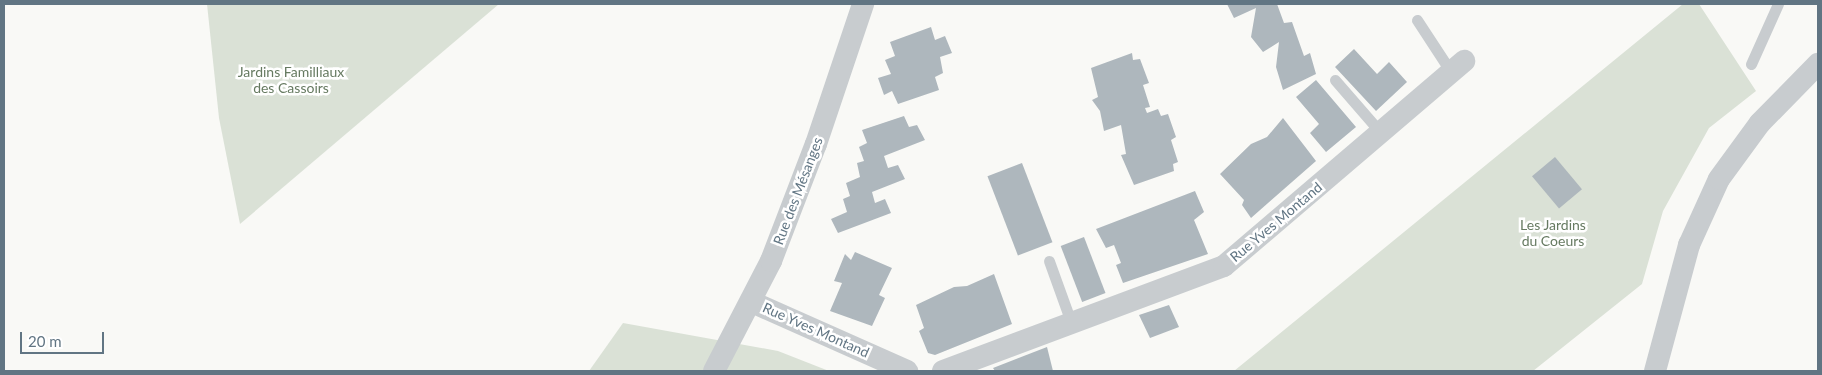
<!DOCTYPE html>
<html>
<head>
<meta charset="utf-8">
<style>
	body { margin:0 }
	#map { position:relative; width:1822px; height:375px; overflow:hidden; background:#f9f9f6; font-family:Lato,sans-serif }
	div>[style] { position:absolute }
	.green>* { inset:0; background:#dae1d6 }
	.building>* { inset:0; background:#aeb7bd; transform-origin:0 0 }
	.service>* { height:11px; margin:-5.5px; padding:0 5.5px; transform-origin:5.5px; border-radius:5.5px; background:#c8cccf }
	.minor>* { height:22px; margin:-11px; padding:0 11px; transform-origin:11px; border-radius:11px; background:#c8cccf }
	span { translate:-50% -50%; white-space:nowrap; text-align:center; line-height:1.15; -webkit-text-stroke:5px #fff; paint-order:stroke }
	.park-label { font-size:14px; color:#667a61 }
	.street-label { font-size:14px; color:#617583 }
	.frame { position:absolute; inset:0; border:5px solid #617583; pointer-events:none }
	.scale { position:absolute; left:20px; top:332px; width:84px; height:22px; box-sizing:border-box; border:2px solid #617583; border-top:0; padding-left:6px; font-size:15px; line-height:18px; white-space:nowrap; color:#617583; -webkit-text-stroke:4px #fff; paint-order:stroke }
</style>
</head>
<body>
<div id="map">
	<div class="green">
		<i style="clip-path:polygon(207px 4px,499px 4px,240px 224px,219px 118px)"></i>
		<i style="clip-path:polygon(1683px 4px,1699px 4px,1756px 91px,1709px 128px,1663px 211px,1642px 284px,1533px 371px,1234px 371px)"></i>
		<i style="clip-path:polygon(623px 323px,778px 351px,829px 371px,589px 371px)"></i>
	</div>
	<div class="building">
		<i style="clip-path:polygon(1227px 4px,1277px 4px,1284px 23px,1292px 22px,1304px 56px,1310px 53px,1316px 74px,1283px 90px,1276px 67px,1279px 42px,1263px 52px,1251px 37px,1256px 8px,1234px 18px)"></i>
		<i style="clip-path:polygon(931px 27px,935px 40px,945px 36px,952px 53px,940px 57px,943px 73px,935px 77px,939px 90px,898px 104px,892px 91px,884px 95px,878px 78px,891px 74px,885px 60px,895px 56px,890px 42px)"></i>
		<i style="clip-path:polygon(1354px 49px,1377px 74px,1389px 62px,1407px 82px,1376px 111px,1335px 67px)"></i>
		<i style="clip-path:polygon(1132px 53px,1133px 60px,1140px 59px,1149px 83px,1143px 85px,1150px 107px,1145px 108px,1147px 113px,1158px 109px,1161px 116px,1168px 114px,1176px 137px,1171px 140px,1178px 162px,1173px 164px,1174px 171px,1134px 185px,1121px 155px,1126px 154px,1121px 125px,1104px 131px,1100px 111px,1092px 100px,1098px 97px,1091px 68px)"></i>
		<i style="clip-path:polygon(1316px 80px,1356px 127px,1326px 152px,1310px 133px,1319px 124px,1296px 97px)"></i>
		<i style="clip-path:polygon(904px 116px,909px 127px,917px 125px,925px 140px,884px 156px,888px 168px,898px 165px,905px 179px,872px 192px,875px 203px,885px 199px,891px 213px,838px 233px,831px 219px,847px 212px,843px 199px,850px 196px,846px 183px,860px 177px,857px 163px,864px 161px,859px 147px,867px 143px,862px 130px)"></i>
		<i style="clip-path:polygon(1283px 118px,1316px 161px,1251px 218px,1242px 205px,1244px 200px,1220px 174px,1251px 144px,1267px 137px)"></i>
		<i style="left:1555px;top:157px;width:42px;height:30px;rotate:50deg"></i>
		<i style="left:1022px;top:163px;width:85px;height:37px;rotate:69deg"></i>
		<i style="clip-path:polygon(1195px 191px,1204px 212px,1194px 220px,1208px 254px,1123px 283px,1116px 265px,1121px 263px,1114px 245px,1106px 248px,1096px 229px)"></i>
		<i style="left:1084px;top:237px;width:60px;height:25px;rotate:69deg"></i>
		<i style="clip-path:polygon(855px 252px,892px 268px,879px 295px,885px 298px,872px 326px,830px 311px,842px 283px,834px 281px,845px 254px,851px 260px)"></i>
		<i style="clip-path:polygon(994px 274px,1012px 324px,935px 355px,928px 353px,919px 331px,924px 328px,916px 305px,954px 287px,967px 286px)"></i>
		<i style="clip-path:polygon(1169px 305px,1179px 327px,1150px 338px,1139px 315px)"></i>
		<i style="clip-path:polygon(1047px 347px,1053px 371px,995px 371px,993px 368px)"></i>
	</div>
	<div class="service">
		<i style="left:1417px;top:20px;width:62px;rotate:56.8deg"></i>
		<i style="left:1751px;top:64px;width:66px;rotate:-65.8deg"></i>
		<i style="left:1335px;top:80px;width:70px;rotate:49deg"></i>
		<i style="left:1049px;top:261px;width:65px;rotate:70.2deg"></i>
	</div>
	<div class="minor">
		<i style="left:752px;top:302px;width:170px;rotate:24deg"></i>
		<i style="left:714px;top:371px;width:124px;rotate:-62.6deg"></i>
		<i style="left:771px;top:261px;width:125px;rotate:-69deg"></i>
		<i style="left:816px;top:144px;width:148px;rotate:-71.4deg"></i>
		<i style="left:943px;top:371px;width:300px;rotate:-20.5deg"></i>
		<i style="left:1224px;top:266px;width:316px;rotate:-40.5deg"></i>
		<i style="left:1655px;top:371px;width:131px;rotate:-74.9deg"></i>
		<i style="left:1689px;top:245px;width:72px;rotate:-65.6deg"></i>
		<i style="left:1719px;top:179px;width:69px;rotate:-53.8deg"></i>
		<i style="left:1760px;top:123px;width:83px;rotate:-45.5deg"></i>
	</div>
	<div class="park-label">
		<span style="left:291px;top:80px">Jardins Familliaux<br>des Cassoirs</span>
		<span style="left:1553px;top:233px">Les Jardins<br>du Coeurs</span>
	</div>
	<div class="street-label">
		<span style="left:798px;top:191px;rotate:-69deg">Rue des Mésanges</span>
		<span style="left:1276px;top:222px;rotate:-40deg">Rue Yves Montand</span>
		<span style="left:816px;top:330px;rotate:24deg">Rue Yves Montand</span>
	</div>
	<div class="frame"></div>
	<div class="scale">20 m</div>
</div>
</body>
</html>
